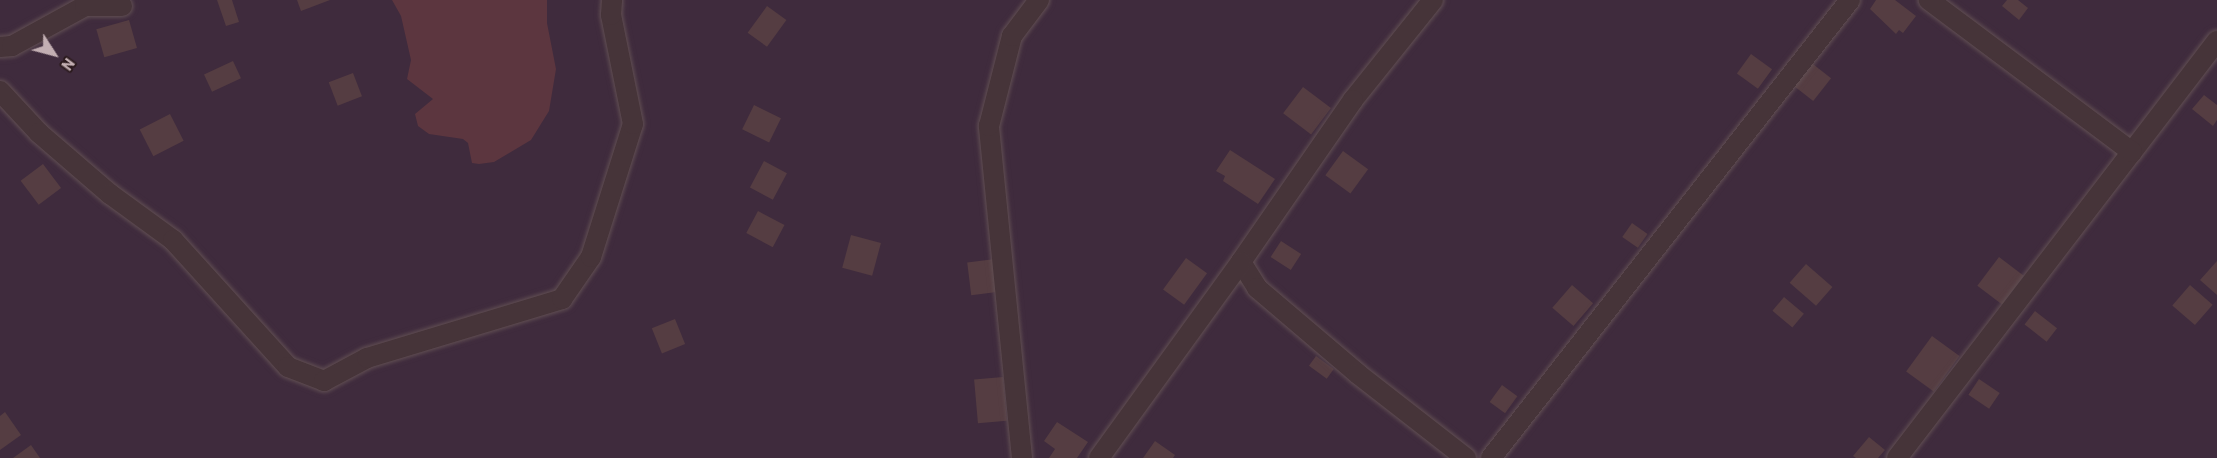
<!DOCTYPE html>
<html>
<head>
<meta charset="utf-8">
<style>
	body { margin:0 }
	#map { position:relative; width:2217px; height:458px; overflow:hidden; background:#362126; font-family:Barlow,sans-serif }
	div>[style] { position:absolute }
	.green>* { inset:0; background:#3f2b3d; transform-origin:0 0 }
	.water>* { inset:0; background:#5c363f }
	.building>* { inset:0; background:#553d42; transform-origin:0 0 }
	.roads { filter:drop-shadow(0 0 2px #614f53) drop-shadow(0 0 2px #614f53) }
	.lane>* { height:20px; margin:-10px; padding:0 10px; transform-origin:10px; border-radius:10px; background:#463439 }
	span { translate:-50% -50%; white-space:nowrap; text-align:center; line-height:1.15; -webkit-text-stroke:6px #2b1a1e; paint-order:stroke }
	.north { position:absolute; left:24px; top:24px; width:60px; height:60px; -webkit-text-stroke:4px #2b1a1e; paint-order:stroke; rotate:126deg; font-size:16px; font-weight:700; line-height:24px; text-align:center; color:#c3afb3 }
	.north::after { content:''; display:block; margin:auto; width:21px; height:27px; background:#c3afb3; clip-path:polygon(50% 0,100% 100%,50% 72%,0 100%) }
</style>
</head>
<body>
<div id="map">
	<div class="green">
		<i style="left:0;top:0;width:2217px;height:458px"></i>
	</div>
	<div class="water">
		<i style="clip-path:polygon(392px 0,547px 0,547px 23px,556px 69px,549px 111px,531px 140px,494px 162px,479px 164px,472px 163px,468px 143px,463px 139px,429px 134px,418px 126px,415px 114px,433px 99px,407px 79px,411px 60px,401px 16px)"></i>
	</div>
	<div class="building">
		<i style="clip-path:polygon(217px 0,232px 0,239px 22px,226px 26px)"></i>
		<i style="clip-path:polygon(297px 0,330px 0,301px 11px)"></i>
		<i style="clip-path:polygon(1876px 0,1895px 0,1916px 16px,1903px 33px,1899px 30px,1896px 34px,1870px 9px)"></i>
		<i style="clip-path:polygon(2007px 0,2018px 0,2028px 8px,2019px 20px,2002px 6px)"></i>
		<i style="left:767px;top:6px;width:24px;height:33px;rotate:36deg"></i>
		<i style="left:129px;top:20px;width:29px;height:34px;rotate:74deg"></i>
		<i style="left:1751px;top:54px;width:26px;height:24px;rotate:36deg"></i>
		<i style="left:233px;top:61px;width:19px;height:32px;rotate:65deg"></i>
		<i style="left:1809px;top:61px;width:28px;height:29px;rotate:38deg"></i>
		<i style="left:353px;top:73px;width:25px;height:26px;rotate:69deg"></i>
		<i style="left:1303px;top:87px;width:35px;height:33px;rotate:37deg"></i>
		<i style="clip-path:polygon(2204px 95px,2217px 105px,2217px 120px,2213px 126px,2192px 109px)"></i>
		<i style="left:754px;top:105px;width:30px;height:27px;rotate:26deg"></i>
		<i style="left:170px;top:114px;width:30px;height:34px;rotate:63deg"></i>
		<i style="clip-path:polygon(1230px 150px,1275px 179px,1258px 204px,1223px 181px,1225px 176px,1216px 171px)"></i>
		<i style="left:1343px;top:151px;width:31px;height:30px;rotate:36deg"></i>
		<i style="left:764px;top:161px;width:26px;height:30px;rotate:28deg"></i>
		<i style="left:43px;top:164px;width:30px;height:28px;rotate:53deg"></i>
		<i style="left:758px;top:211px;width:30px;height:25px;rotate:28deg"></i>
		<i style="left:1632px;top:223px;width:19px;height:17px;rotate:35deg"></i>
		<i style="left:851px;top:235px;width:31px;height:34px;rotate:15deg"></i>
		<i style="left:1281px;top:241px;width:24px;height:19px;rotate:33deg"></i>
		<i style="left:1999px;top:257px;width:31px;height:36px;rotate:37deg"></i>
		<i style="left:1186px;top:258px;width:26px;height:39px;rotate:36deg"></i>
		<i style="left:995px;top:259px;width:33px;height:28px;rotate:83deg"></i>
		<i style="clip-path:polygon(2217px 261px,2217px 295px,2200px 280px)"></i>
		<i style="left:1806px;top:264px;width:35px;height:25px;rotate:41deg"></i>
		<i style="left:1572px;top:285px;width:28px;height:30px;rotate:41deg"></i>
		<i style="left:2190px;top:285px;width:30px;height:27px;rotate:41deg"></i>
		<i style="left:1784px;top:297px;width:26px;height:18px;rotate:40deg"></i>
		<i style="left:2035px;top:311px;width:28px;height:17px;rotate:38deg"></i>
		<i style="left:675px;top:319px;width:27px;height:25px;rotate:68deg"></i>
		<i style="left:1932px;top:336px;width:34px;height:44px;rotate:36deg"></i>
		<i style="left:1316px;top:356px;width:22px;height:12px;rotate:36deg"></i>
		<i style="left:1003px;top:377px;width:44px;height:29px;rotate:85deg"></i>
		<i style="left:1979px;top:379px;width:25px;height:19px;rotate:34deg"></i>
		<i style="left:1502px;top:385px;width:19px;height:21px;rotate:36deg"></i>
		<i style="clip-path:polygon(5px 412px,21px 435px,0 450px,0 416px)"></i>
		<i style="clip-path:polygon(1057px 422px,1088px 442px,1077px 458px,1049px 458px,1055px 449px,1044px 441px)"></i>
		<i style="clip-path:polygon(1869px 437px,1885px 450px,1878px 458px,1856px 458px,1853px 456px)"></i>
		<i style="clip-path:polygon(1155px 441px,1175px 455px,1173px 458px,1143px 458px)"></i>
		<i style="clip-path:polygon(31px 445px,40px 458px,13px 458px)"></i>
	</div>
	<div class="roads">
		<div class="lane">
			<i style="left:1433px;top:0;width:128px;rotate:128.7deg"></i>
			<i style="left:1353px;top:100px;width:197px;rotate:124.7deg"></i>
			<i style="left:1241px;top:262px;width:31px;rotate:58deg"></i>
			<i style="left:1257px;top:288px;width:133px;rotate:40.4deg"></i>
			<i style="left:1358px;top:374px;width:137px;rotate:37.9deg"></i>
			<i style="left:0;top:47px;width:12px;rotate:-5deg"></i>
			<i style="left:12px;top:46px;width:83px;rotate:-28.7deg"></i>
			<i style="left:85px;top:6px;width:37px"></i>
			<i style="left:0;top:91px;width:57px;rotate:47.1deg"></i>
			<i style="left:39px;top:133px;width:94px;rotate:40.7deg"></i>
			<i style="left:110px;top:194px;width:78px;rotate:36.1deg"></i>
			<i style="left:173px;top:240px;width:171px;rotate:47.8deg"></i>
			<i style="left:288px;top:367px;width:39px;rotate:21deg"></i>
			<i style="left:324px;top:381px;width:49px;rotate:-28.1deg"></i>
			<i style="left:367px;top:358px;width:204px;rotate:-16.8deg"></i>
			<i style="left:562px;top:299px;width:51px;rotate:-55.4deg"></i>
			<i style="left:591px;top:257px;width:139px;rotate:-72.5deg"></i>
			<i style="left:633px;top:124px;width:111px;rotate:-101.4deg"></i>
			<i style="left:611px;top:15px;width:15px;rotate:-86deg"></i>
			<i style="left:2132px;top:152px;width:140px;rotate:-52.6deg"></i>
			<i style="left:1022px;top:458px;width:334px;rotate:-95.7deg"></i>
			<i style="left:989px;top:126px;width:93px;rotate:-75.7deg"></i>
			<i style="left:1012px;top:36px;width:45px;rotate:-53.1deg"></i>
			<i style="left:1099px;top:458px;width:242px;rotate:-54.1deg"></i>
			<i style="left:1491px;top:458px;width:582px;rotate:-51.91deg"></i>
			<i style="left:1897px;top:458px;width:386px;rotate:-52.5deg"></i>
			<i style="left:2132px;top:152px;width:254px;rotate:-143.2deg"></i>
		</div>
	</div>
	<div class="north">N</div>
</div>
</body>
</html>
